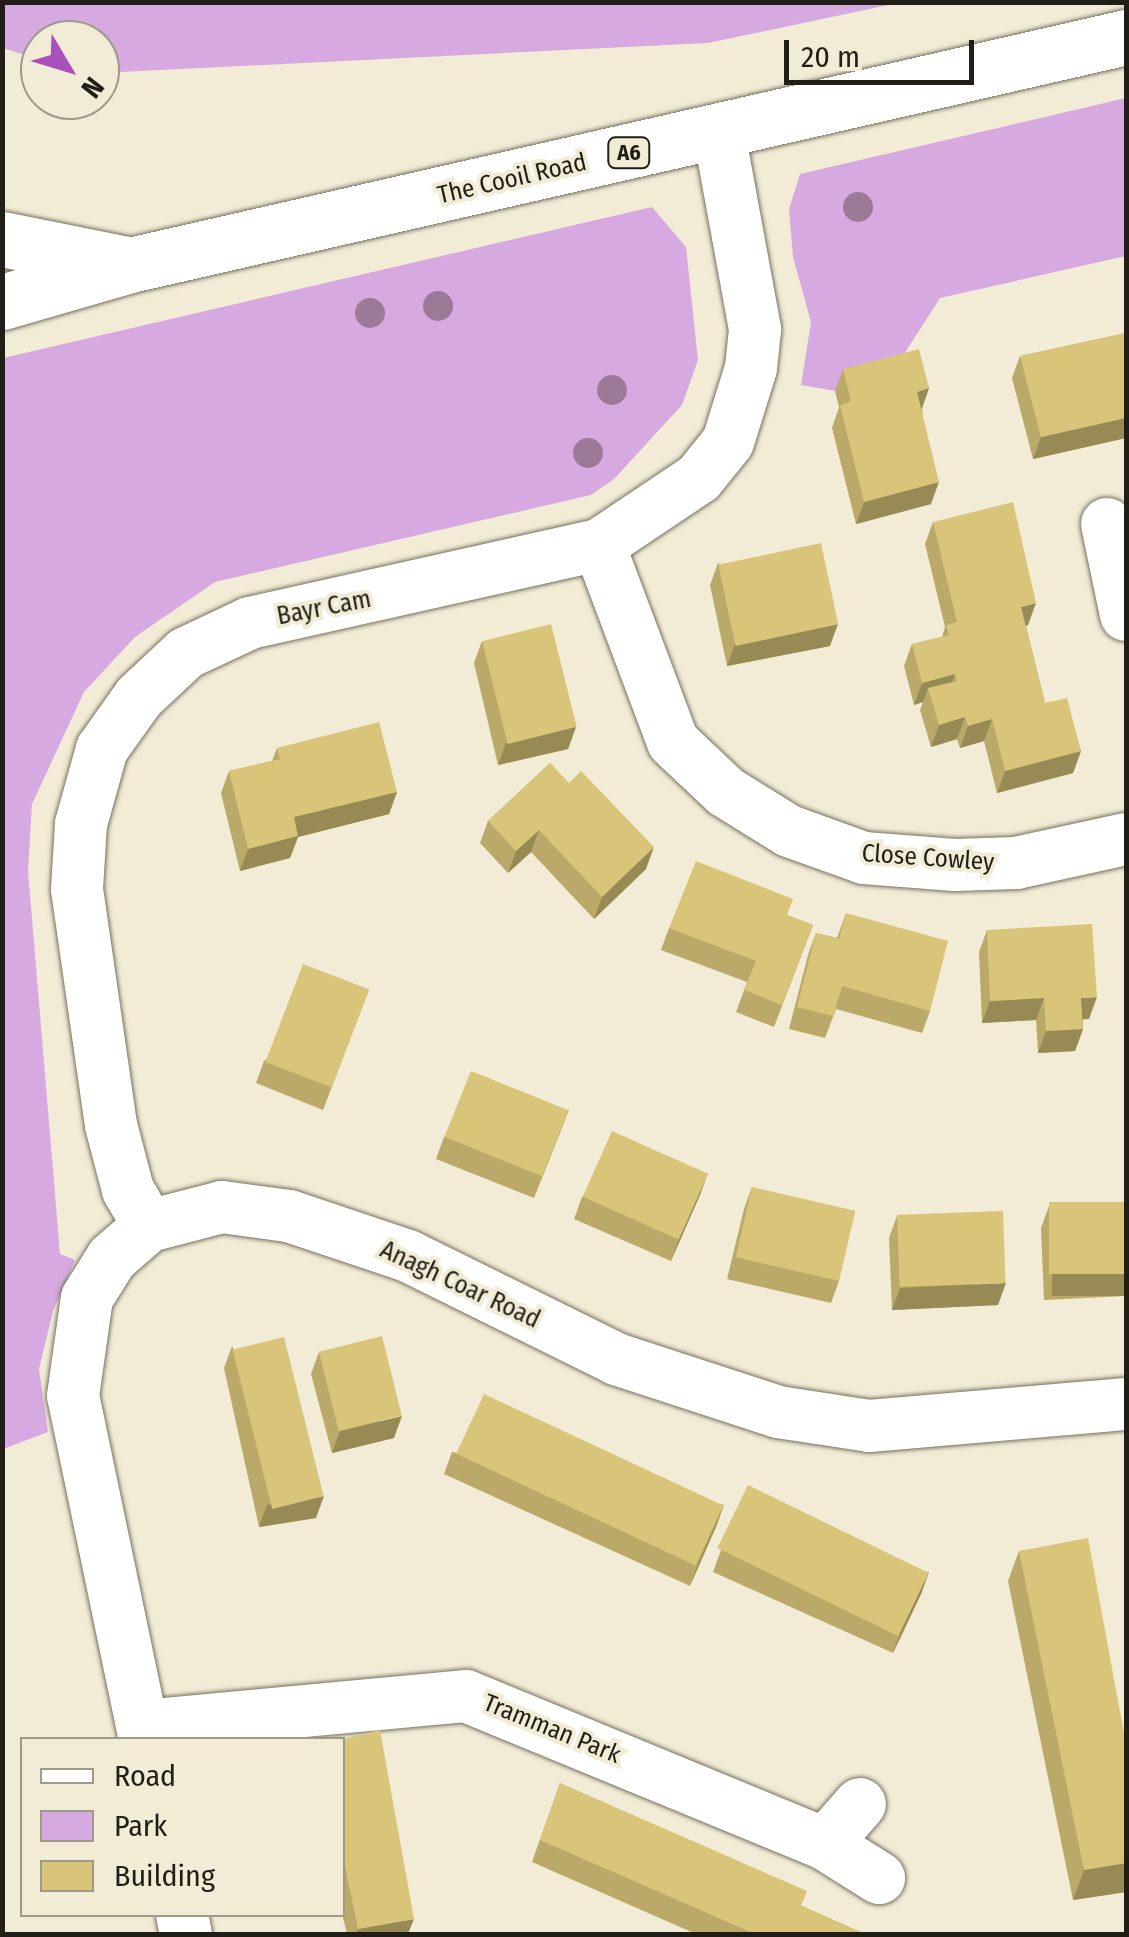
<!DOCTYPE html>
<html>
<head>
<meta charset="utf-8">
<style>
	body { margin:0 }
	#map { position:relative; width:1129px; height:1937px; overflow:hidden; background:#f2ecd7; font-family:"Fira Sans Condensed",sans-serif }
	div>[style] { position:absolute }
	.green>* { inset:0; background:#d7a9e1 }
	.roads { filter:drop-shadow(0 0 2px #76715e) drop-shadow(0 0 2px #76715e) }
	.minor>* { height:52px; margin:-26px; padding:0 26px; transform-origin:26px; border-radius:26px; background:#fff }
	.trunk>* { height:55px; margin:-27.5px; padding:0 27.5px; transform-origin:27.5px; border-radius:27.5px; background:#fff }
	.trees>* { width:30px; height:30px; margin:-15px; border-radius:50%; background:#9c7997 }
	.wall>* { inset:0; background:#baa968 }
	.shaded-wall>* { inset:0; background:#978a55; transform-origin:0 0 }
	.building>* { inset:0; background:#d8c579; transform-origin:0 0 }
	span { translate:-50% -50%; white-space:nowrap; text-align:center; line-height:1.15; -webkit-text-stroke:8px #f2ecd7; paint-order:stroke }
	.shield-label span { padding:2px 8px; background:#f2ecd7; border:2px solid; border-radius:8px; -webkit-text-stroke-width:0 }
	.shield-label { font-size:22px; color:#201e16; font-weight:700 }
	.street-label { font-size:25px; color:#201e16 }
	.frame { position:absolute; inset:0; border:5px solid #201e16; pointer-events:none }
	.legend { position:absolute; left:20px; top:1737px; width:325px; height:180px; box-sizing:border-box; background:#f2ecd7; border:2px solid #9e9a8a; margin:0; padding:12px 18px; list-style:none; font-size:30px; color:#201e16 }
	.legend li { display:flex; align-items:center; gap:20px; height:50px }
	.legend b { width:50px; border:2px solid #9e9a8a }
	.north { position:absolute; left:20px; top:20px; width:100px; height:100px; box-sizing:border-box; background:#f2ecd7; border:2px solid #9e9a8a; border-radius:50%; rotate:128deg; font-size:28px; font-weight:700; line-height:40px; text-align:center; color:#201e16 }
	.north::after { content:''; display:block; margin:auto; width:35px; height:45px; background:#a950bd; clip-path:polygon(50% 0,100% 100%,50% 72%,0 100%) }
	.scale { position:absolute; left:784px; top:40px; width:190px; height:45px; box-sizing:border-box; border:5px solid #201e16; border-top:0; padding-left:12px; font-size:30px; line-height:35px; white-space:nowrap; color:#201e16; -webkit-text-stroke:8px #f2ecd7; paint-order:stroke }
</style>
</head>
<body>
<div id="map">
	<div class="green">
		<i style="clip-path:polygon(3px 2px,898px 2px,898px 3px,708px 43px,100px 73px,100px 40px,40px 40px,40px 60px,3px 48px)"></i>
		<i style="clip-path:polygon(1126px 98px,1126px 256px,940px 298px,899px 362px,835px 391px,801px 385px,811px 322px,793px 257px,789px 209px,800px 174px)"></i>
		<i style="clip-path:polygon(652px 207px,686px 247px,698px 360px,682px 405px,614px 479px,591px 495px,215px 582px,135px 637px,84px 692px,32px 804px,28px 871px,60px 1254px,75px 1260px,53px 1311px,39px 1369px,48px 1432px,3px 1449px,3px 358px)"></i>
	</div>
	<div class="roads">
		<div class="minor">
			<i style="left:1107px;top:524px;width:93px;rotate:78.2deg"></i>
			<i style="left:599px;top:545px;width:210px;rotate:69.4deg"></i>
			<i style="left:673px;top:742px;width:73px;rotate:43.3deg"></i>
			<i style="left:726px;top:792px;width:74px;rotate:31.8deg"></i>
			<i style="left:789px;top:831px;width:80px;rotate:19.8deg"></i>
			<i style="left:864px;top:858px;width:91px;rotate:4.4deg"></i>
			<i style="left:955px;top:865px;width:61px;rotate:-1.9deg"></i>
			<i style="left:1016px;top:863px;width:113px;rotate:-12.3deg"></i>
			<i style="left:149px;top:1226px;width:42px;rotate:-120.3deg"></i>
			<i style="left:128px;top:1190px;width:67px;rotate:-104.7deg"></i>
			<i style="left:111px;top:1125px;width:238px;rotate:-98.2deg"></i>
			<i style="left:77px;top:889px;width:65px;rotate:-86.5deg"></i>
			<i style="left:81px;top:824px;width:78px;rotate:-74.4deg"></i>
			<i style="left:102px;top:749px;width:64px;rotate:-54.6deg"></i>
			<i style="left:139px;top:697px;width:64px;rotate:-43.1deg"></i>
			<i style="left:186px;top:653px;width:71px;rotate:-25.1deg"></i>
			<i style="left:250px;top:623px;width:358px;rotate:-12.6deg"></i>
			<i style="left:599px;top:545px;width:120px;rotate:-33.8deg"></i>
			<i style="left:699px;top:478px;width:46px;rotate:-51.1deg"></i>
			<i style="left:728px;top:442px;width:77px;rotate:-72.7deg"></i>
			<i style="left:751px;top:368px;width:39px;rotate:-84deg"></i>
			<i style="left:755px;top:329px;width:199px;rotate:-100.4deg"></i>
			<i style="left:143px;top:1726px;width:324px;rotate:-5.3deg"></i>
			<i style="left:466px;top:1696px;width:388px;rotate:22.4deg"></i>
			<i style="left:825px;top:1844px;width:64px;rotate:32.2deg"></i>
			<i style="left:145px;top:1740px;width:351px;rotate:-101.8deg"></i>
			<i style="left:73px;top:1396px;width:99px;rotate:-81.9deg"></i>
			<i style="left:87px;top:1298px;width:47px;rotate:-58deg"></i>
			<i style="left:112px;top:1258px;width:49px;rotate:-40.9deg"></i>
			<i style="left:149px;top:1226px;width:75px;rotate:-14.6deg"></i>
			<i style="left:222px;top:1207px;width:68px;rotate:7.7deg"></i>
			<i style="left:289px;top:1216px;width:126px;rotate:18.6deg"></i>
			<i style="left:408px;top:1256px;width:232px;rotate:26.3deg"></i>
			<i style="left:616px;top:1359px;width:170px;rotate:18.1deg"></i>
			<i style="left:778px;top:1412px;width:92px;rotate:8.7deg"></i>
			<i style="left:869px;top:1426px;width:258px;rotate:-4.9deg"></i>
			<i style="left:825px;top:1844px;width:53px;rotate:-48.8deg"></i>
			<i style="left:182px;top:1914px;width:20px;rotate:79deg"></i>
		</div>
		<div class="trunk">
			<i style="left:2px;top:239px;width:127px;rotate:11.3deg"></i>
			<i style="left:2px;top:302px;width:133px;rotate:-16.1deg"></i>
			<i style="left:130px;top:265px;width:1022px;rotate:-12.89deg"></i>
		</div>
	</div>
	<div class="trees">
		<i style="left:858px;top:207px"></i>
		<i style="left:438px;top:306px"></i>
		<i style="left:370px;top:313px"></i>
		<i style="left:612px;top:390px"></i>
		<i style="left:588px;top:453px"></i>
	</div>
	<div class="wall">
		<i style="clip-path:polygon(1126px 333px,1126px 438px,1033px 459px,1012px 378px,1020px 356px)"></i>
		<i style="clip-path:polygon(843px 369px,929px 388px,922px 409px,931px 504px,856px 524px,832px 428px,839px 407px,835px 391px)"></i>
		<i style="clip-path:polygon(933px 522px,1028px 625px,1026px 626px,1045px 703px,1081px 751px,1073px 773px,997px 793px,984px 741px,960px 748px,957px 739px,931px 747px,920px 710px,923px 702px,914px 705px,904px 666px,912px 644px,942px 637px,945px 627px,925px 544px)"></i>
		<i style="clip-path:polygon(718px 563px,830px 646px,727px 666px,710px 585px)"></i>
		<i style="clip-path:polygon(482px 641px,576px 727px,568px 749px,498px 765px,474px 663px)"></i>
		<i style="clip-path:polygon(277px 748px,397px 792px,389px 814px,298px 837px,290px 858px,240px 871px,221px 793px,229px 771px,272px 761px)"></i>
		<i style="clip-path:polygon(550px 763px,646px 869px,594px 919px,531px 852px,508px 873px,480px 843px,488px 821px)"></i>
		<i style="clip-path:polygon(846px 913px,930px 1011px,922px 1033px,836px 1009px,825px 1038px,789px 1029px,808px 955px,816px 933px,837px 938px)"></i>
		<i style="clip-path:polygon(787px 915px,813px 925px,774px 1027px,736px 1012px,747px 982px,661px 950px,669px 928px)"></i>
		<i style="clip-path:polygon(987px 930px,1089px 1019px,1083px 1019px,1083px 1029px,1075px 1051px,1038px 1053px,1036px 1020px,982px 1023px,979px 952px)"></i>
		<i style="clip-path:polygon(369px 989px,323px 1110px,256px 1083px,264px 1061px)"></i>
		<i style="clip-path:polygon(569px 1110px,534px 1198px,436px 1159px,444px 1137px)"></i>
		<i style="clip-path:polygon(708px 1173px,671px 1261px,574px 1219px,582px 1197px)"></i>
		<i style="clip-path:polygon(752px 1187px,839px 1281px,831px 1303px,727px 1279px,744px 1209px)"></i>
		<i style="clip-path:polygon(1126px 1202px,1126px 1296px,1044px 1300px,1041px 1228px,1049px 1206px)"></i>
		<i style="clip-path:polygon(897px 1216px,998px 1305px,892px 1310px,889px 1238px)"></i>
		<i style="clip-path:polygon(232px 1346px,316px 1518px,259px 1527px,224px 1368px)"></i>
		<i style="clip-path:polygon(319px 1352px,394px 1438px,332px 1453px,311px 1374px)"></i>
		<i style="clip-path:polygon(452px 1452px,724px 1505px,690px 1586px,444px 1474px)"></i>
		<i style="clip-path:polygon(721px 1550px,929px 1572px,921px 1594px,893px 1653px,713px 1572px)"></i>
		<i style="clip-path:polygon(1019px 1551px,1126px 1744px,1126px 1892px,1073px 1900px,1008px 1581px)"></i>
		<i style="clip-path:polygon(342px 1740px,408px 1934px,347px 1934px,342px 1914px)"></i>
		<i style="clip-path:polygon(560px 1783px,802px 1906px,865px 1934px,696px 1934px,532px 1862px)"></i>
	</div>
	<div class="shaded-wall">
		<i style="clip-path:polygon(929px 388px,921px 410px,917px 392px)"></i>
		<i style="clip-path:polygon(1126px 418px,1126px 438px,1033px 459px,1041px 437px)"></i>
		<i style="clip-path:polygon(939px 482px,931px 504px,856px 524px,864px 502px)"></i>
		<i style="clip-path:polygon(1036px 603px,1028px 625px,1013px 629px,1021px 607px)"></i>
		<i style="clip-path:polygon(838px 624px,830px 646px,727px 666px,735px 644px)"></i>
		<i style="clip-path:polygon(955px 674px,947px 696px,928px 688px,923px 702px,914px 705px,922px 683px)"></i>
		<i style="clip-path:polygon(965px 717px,957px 739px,931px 747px,939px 725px)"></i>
		<i style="clip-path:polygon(992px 719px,984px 741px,960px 748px,968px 726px)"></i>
		<i style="clip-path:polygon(576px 727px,568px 749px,498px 765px,506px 743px)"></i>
		<i style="clip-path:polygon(1081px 751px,1073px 773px,997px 793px,1005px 771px)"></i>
		<i style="clip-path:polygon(397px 792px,389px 814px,298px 837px,290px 858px,240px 871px,248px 849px,294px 817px)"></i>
		<i style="clip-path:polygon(539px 830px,531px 852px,508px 873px,516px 851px)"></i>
		<i style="clip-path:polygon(654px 847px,646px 869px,594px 919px,602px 897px)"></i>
		<i style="clip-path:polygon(1097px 997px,1089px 1019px,1073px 1020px,1081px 998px)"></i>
		<i style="clip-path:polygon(1044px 998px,1036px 1020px,982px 1023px,990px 1001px)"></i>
		<i style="clip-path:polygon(1083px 1029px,1075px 1051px,1038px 1053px,1046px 1031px)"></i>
		<i style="clip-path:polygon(708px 1173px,700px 1195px,671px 1261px,679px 1239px)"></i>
		<i style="left:1126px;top:1274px;width:22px;height:74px;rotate:90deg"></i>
		<i style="clip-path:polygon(1006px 1283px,998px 1305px,892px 1310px,900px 1288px)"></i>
		<i style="clip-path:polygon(402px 1416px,394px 1438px,332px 1453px,340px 1431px)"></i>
		<i style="clip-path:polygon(324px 1496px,316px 1518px,259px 1527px,267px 1505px)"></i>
		<i style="clip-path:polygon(724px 1505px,716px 1527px,690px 1586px,698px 1564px)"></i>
		<i style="clip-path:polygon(929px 1572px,921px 1594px,893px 1653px,901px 1631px)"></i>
		<i style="clip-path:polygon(1126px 1863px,1126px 1892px,1073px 1900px,1084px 1870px)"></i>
		<i style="clip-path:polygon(414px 1919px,408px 1934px,356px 1934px,358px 1929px)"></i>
	</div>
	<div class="building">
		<i style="clip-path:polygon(1126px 333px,1126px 418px,1041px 437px,1020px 356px)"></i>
		<i style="clip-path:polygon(919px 349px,929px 388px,917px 392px,939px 482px,864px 502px,840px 406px,851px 401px,843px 369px)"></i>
		<i style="clip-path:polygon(1013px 502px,1036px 603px,1021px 607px,1045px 703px,1067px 698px,1081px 751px,1005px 771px,992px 719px,968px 726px,965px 717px,939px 725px,928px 688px,957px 681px,955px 674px,922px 683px,912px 644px,949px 635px,946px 625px,957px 622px,933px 522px)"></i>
		<i style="left:821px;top:543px;width:83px;height:105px;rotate:78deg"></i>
		<i style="left:551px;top:624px;width:106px;height:71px;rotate:76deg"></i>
		<i style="clip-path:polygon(379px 722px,397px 792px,294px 817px,298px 836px,248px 849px,229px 771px,280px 759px,277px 748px)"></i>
		<i style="clip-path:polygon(550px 763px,569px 783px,581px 771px,654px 847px,602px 897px,539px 830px,516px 851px,488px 821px)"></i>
		<i style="clip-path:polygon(696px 861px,793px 899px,787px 915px,813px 925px,782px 1005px,744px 990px,756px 961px,669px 928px)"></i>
		<i style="clip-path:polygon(846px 913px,948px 941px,930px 1011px,842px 986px,833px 1016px,797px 1007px,816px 933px,839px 939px)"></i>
		<i style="clip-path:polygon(1092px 924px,1097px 997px,1081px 998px,1083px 1029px,1046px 1031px,1044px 998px,990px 1001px,987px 930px)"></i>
		<i style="left:303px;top:964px;width:71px;height:105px;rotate:21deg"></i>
		<i style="left:471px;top:1071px;width:105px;height:71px;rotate:22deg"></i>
		<i style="left:612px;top:1131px;width:105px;height:72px;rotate:24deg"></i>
		<i style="left:752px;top:1187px;width:106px;height:72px;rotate:13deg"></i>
		<i style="left:1126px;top:1202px;width:72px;height:77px;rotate:90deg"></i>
		<i style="left:1003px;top:1211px;width:72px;height:106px;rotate:88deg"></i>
		<i style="left:382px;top:1336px;width:82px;height:65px;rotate:76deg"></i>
		<i style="left:284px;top:1337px;width:164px;height:53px;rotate:76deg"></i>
		<i style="left:484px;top:1394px;width:264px;height:66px;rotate:25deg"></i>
		<i style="left:748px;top:1485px;width:201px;height:70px;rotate:26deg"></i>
		<i style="clip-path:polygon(1088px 1538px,1126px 1744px,1126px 1863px,1084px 1870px,1019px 1551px)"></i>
		<i style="clip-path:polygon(380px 1730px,414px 1919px,358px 1929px,342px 1852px,342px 1740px,340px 1740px)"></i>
		<i style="clip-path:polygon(560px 1783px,807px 1891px,801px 1906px,865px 1934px,755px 1934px,540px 1840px)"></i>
	</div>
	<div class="shield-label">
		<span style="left:629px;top:153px">A6</span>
	</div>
	<div class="street-label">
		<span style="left:512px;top:179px;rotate:-13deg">The Cooil Road</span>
		<span style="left:324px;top:608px;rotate:-11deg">Bayr Cam</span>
		<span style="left:928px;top:858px;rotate:4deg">Close Cowley</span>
		<span style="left:460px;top:1285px;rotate:25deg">Anagh Coar Road</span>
		<span style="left:552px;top:1729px;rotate:22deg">Tramman Park</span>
	</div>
	<div class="frame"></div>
	<ul class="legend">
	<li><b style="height:12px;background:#fff"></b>Road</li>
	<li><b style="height:28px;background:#d7a9e1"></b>Park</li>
	<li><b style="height:28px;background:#d8c579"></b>Building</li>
	</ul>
	<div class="north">N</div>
	<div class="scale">20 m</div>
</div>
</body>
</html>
